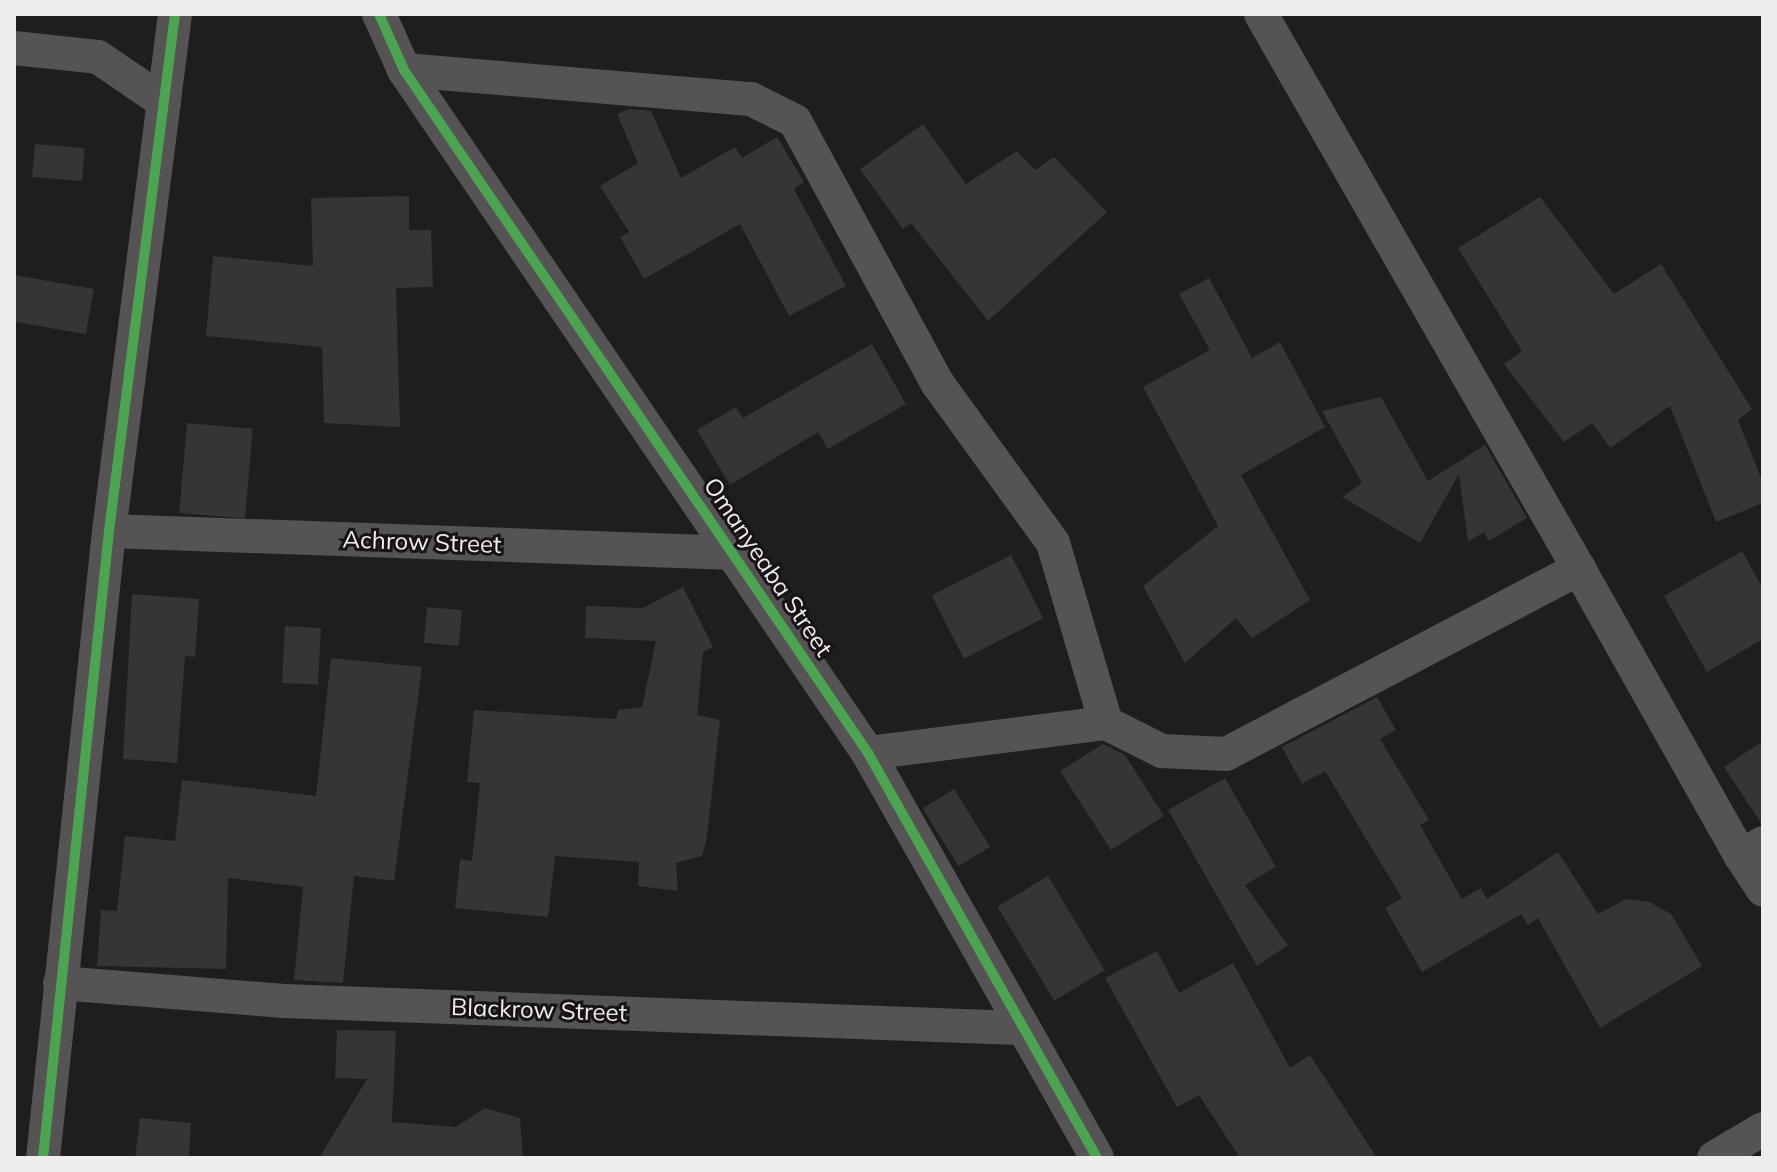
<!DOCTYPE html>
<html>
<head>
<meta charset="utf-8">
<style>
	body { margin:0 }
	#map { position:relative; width:1777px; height:1172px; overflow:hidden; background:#201d1e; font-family:Mulish,sans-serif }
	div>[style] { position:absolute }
	.building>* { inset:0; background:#363435; transform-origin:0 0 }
	.minor>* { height:34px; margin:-17px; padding:0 17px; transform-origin:17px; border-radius:17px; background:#555354 }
	.cycleway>* { height:10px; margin:-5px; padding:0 5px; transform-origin:5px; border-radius:5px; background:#4ca352 }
	span { translate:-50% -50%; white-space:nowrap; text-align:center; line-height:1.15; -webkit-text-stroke:6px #181315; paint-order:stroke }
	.street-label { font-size:24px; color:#efeced }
	.frame { position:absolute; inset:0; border:16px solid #efeced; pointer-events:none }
</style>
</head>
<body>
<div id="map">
	<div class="building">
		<i style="clip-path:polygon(629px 109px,651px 111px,681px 178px,735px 147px,742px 158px,777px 137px,804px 182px,794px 189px,846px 286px,789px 316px,740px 224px,644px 279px,620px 237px,629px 232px,600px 186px,638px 163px,617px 114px)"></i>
		<i style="clip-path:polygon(923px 124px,966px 184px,1017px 151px,1035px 170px,1054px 157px,1107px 212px,988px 321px,911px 223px,903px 229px,860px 169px)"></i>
		<i style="left:35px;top:144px;width:50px;height:33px;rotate:5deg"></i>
		<i style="clip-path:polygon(409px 196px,409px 230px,431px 230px,433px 287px,396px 288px,400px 427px,324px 423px,322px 347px,206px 336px,213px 256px,313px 266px,311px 198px)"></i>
		<i style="clip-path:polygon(1540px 197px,1614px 294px,1661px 264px,1752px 409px,1738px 420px,1763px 483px,1763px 503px,1716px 522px,1670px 406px,1610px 448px,1592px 423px,1564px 442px,1504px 364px,1522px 351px,1458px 248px)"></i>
		<i style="left:14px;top:275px;width:81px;height:46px;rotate:10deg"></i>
		<i style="clip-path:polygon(1209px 278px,1252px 358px,1280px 342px,1325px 427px,1241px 475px,1310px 600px,1252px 638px,1236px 618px,1185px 663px,1143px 586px,1218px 526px,1143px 387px,1210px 350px,1179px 294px)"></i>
		<i style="clip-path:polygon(872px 344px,906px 404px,828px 449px,818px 432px,730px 485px,697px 430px,736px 407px,743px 418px)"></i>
		<i style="clip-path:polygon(1381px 397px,1428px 481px,1485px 445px,1527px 518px,1489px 541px,1484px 532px,1468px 542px,1459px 474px,1420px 543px,1342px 497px,1362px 483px,1322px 411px)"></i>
		<i style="left:187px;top:423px;width:66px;height:90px;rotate:5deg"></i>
		<i style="clip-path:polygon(1742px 551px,1763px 589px,1763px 639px,1707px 672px,1664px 596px)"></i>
		<i style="left:1011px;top:555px;width:71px;height:89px;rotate:63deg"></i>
		<i style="clip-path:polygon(683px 587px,713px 647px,703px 652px,697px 715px,720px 720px,707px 837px,702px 856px,676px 863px,678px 891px,638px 886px,639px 862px,555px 856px,548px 917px,455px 908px,460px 859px,472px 861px,480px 783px,467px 782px,474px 710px,616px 719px,618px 710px,642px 707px,656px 641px,585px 638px,586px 606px,643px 608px)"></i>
		<i style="clip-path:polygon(132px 594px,199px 599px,195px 657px,185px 656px,177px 763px,123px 759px)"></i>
		<i style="left:427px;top:607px;width:35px;height:36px;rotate:5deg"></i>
		<i style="left:285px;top:626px;width:36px;height:57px;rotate:3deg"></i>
		<i style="clip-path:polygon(331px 658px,422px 667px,394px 881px,354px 876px,343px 983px,294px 980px,303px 887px,228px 878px,226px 969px,97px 966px,101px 910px,117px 911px,125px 836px,175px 841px,182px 780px,316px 796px)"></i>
		<i style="clip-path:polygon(1377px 697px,1396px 730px,1380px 739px,1429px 820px,1420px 825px,1462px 899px,1481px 888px,1487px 899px,1558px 852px,1598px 914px,1626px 899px,1649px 902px,1671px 914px,1702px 966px,1600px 1028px,1538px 918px,1528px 925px,1521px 914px,1422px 972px,1385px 908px,1402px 898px,1325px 771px,1302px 784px,1282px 747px)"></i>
		<i style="clip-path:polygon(1763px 741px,1763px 823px,1761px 823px,1724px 767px)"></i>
		<i style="clip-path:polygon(1103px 744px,1125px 755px,1164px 816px,1111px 850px,1060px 771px)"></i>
		<i style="clip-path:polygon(1225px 778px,1276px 867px,1245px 885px,1288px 945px,1257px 966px,1168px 810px)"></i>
		<i style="left:954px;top:789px;width:68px;height:37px;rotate:58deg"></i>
		<i style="left:1048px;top:876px;width:110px;height:59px;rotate:59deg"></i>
		<i style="clip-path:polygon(1157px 951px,1179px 993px,1233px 963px,1290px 1068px,1310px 1055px,1377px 1158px,1240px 1158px,1199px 1095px,1177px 1107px,1105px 978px)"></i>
		<i style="clip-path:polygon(337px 1030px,396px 1031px,392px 1122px,456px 1127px,485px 1108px,520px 1118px,523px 1158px,319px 1158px,367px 1079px,335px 1078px)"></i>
		<i style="clip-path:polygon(140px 1118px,191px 1123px,189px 1158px,135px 1158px)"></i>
	</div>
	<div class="minor">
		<i style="left:379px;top:14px;width:61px;rotate:65.9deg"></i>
		<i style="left:404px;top:70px;width:826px;rotate:55.81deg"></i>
		<i style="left:868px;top:753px;width:465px;rotate:60.5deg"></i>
		<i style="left:1261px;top:14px;width:640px;rotate:60.19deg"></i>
		<i style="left:14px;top:48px;width:84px;rotate:6.1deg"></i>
		<i style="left:98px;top:57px;width:80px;rotate:34.3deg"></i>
		<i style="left:404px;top:70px;width:348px;rotate:4.8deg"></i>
		<i style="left:751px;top:99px;width:49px;rotate:26.6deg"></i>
		<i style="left:795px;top:121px;width:299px;rotate:61.5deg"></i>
		<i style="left:938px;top:384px;width:196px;rotate:54.1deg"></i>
		<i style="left:1053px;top:543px;width:188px;rotate:73.6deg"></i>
		<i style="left:109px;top:531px;width:626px;rotate:2.01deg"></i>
		<i style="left:868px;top:753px;width:240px;rotate:-7.2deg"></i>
		<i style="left:1106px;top:723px;width:63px;rotate:26.6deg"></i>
		<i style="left:1162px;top:751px;width:64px;rotate:2.7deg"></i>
		<i style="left:1226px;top:754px;width:399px;rotate:-27.7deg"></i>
		<i style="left:1579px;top:569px;width:330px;rotate:60.6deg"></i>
		<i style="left:1763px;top:843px;width:26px;rotate:149deg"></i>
		<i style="left:1741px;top:856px;width:40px;rotate:57.1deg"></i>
		<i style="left:60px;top:983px;width:225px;rotate:4.6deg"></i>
		<i style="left:284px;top:1001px;width:734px;rotate:2.11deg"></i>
		<i style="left:43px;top:1158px;width:630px;rotate:-83.99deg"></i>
		<i style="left:109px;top:531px;width:521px;rotate:-82.72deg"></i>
		<i style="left:1714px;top:1158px;width:57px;rotate:-30.6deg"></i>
	</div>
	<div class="cycleway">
		<i style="left:379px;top:14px;width:61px;rotate:65.9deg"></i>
		<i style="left:404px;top:70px;width:826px;rotate:55.81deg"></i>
		<i style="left:868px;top:753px;width:465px;rotate:60.5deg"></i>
		<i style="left:43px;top:1158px;width:630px;rotate:-83.99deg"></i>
		<i style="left:109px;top:531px;width:521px;rotate:-82.72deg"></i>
	</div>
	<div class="street-label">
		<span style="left:422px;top:542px;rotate:2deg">Achrow Street</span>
		<span style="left:768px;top:567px;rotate:56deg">Omanyeaba Street</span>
		<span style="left:539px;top:1010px;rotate:2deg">Blackrow Street</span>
	</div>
	<div class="frame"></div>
</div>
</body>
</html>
